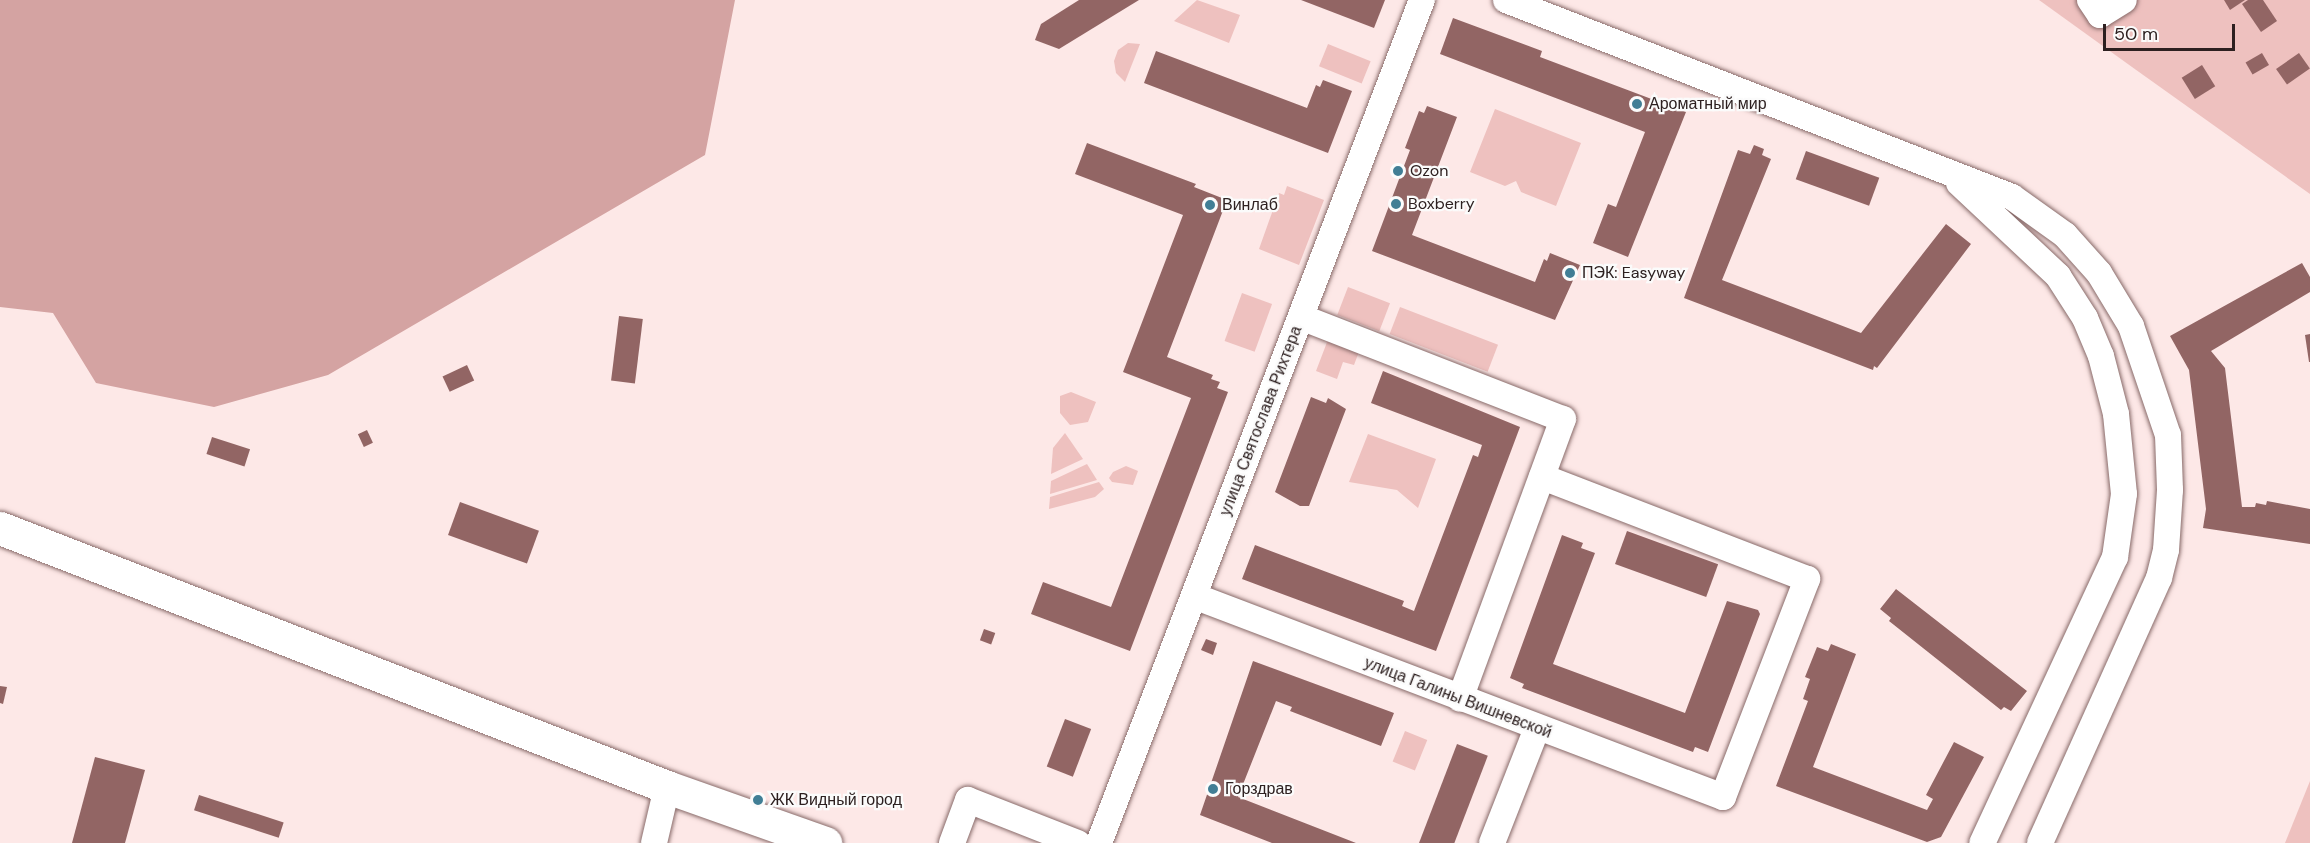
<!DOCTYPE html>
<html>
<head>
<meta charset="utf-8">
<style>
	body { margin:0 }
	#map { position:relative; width:2310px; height:843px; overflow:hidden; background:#fde8e7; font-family:"DM Sans",sans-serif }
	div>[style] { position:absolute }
	.green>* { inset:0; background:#eec1bf; transform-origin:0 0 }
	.forest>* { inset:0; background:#d4a3a2 }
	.building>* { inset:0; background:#926564; transform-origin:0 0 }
	.roads { filter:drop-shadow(0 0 2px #886a69) drop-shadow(0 0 2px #886a69) }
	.minor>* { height:26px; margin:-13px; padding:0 13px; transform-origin:13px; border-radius:13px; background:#fff }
	.major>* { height:33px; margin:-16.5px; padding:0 16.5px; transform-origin:16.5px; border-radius:16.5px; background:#fff }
	.dots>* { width:16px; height:16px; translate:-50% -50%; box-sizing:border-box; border:3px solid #fbfbfb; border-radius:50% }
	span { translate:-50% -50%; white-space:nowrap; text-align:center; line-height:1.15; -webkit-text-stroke:4.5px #fbfbfb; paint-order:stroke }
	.poi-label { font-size:16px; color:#2d2020 }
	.left { translate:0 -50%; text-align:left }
	.street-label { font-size:16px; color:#2d2020 }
	.scale { position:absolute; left:2103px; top:24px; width:132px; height:27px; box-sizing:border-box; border:3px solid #2d2020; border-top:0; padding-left:8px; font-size:18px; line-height:21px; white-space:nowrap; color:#2d2020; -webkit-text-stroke:4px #fbfbfb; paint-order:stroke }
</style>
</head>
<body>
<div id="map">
	<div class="green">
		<i style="clip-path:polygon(1197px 0,1240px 15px,1229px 43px,1174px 21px)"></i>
		<i style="clip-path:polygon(2039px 0,2310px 0,2310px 194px,2132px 67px)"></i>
		<i style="clip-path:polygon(1128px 43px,1140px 44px,1125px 82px,1116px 73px,1114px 61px,1118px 50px)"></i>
		<i style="left:1328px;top:44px;width:46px;height:24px;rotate:22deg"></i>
		<i style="clip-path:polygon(1495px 109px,1581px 143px,1556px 206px,1521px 192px,1516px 181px,1505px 186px,1470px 172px)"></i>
		<i style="clip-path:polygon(1287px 186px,1324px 200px,1299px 265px,1259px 249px,1279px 193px,1284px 195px)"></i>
		<i style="left:1348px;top:287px;width:45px;height:30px;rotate:21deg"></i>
		<i style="left:1242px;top:293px;width:32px;height:51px;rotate:20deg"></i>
		<i style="left:1400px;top:307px;width:105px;height:29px;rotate:21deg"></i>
		<i style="clip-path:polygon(1329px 337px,1360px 349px,1354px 365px,1343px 362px,1337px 379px,1316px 371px)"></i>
		<i style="clip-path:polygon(1071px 392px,1096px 402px,1088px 422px,1070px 425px,1060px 413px,1060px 396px)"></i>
		<i style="clip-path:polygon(1065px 433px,1083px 459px,1051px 474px,1053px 448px)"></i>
		<i style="clip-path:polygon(1368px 434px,1436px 459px,1418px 508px,1397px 490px,1349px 482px)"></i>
		<i style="clip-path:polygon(1087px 464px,1097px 480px,1050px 494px,1051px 481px)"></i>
		<i style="clip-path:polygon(1126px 466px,1138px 471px,1133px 485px,1112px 482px,1109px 478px,1113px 472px)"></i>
		<i style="clip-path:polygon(1099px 482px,1104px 489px,1095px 497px,1049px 509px,1050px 497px)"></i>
		<i style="left:1405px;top:731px;width:24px;height:33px;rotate:22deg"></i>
		<i style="clip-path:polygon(2310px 781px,2310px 843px,2285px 843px)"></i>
	</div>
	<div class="forest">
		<i style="clip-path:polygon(0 0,735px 0,705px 155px,328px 375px,214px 407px,96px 383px,53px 313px,0 307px)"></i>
	</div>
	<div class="building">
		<i style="clip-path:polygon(1079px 0,1139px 0,1059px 49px,1035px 40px,1041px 24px)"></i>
		<i style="clip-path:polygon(1301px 0,1385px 0,1374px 28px)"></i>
		<i style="clip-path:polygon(2224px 0,2245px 0,2230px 10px)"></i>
		<i style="clip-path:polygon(2248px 0,2263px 0,2277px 21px,2261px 32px,2242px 4px)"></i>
		<i style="clip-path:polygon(1453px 18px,1542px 51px,1540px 57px,1686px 112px,1628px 257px,1593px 243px,1608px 204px,1616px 207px,1645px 132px,1440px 54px)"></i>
		<i style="clip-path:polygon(1156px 51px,1307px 108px,1316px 85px,1320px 87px,1323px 80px,1352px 91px,1328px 153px,1144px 83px)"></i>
		<i style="left:2262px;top:53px;width:14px;height:19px;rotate:60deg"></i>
		<i style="left:2299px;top:53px;width:19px;height:28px;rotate:55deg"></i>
		<i style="left:2202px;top:65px;width:25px;height:24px;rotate:58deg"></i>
		<i style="clip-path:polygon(1427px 106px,1457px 117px,1412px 235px,1535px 282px,1544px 259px,1547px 261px,1550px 253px,1580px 265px,1555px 320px,1372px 251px,1410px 150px,1405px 148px,1419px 111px,1424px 113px)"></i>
		<i style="clip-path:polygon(1087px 143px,1196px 184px,1194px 187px,1227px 200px,1167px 357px,1213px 375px,1211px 379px,1220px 382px,1217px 388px,1228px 392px,1130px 651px,1031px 614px,1043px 582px,1111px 607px,1191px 398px,1123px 372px,1183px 215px,1075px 174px)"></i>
		<i style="clip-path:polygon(1754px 145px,1764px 149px,1762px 155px,1771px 159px,1722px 280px,1861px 333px,1946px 224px,1971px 244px,1877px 368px,1874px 366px,1873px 370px,1684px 298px,1738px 150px,1750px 154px)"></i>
		<i style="left:1806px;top:151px;width:78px;height:30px;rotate:20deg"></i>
		<i style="clip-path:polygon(2302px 263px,2310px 277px,2310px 292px,2211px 351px,2225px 368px,2242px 507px,2255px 507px,2256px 503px,2266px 505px,2267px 501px,2310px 509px,2310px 544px,2203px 528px,2206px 509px,2189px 370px,2170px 336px)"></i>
		<i style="left:619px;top:316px;width:24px;height:65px;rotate:7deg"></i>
		<i style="clip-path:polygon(2310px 334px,2310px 362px,2309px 362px,2305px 335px)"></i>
		<i style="left:467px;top:365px;width:17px;height:27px;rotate:65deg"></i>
		<i style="clip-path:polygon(1383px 371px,1520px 427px,1436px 651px,1242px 579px,1255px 545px,1404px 601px,1402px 606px,1414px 611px,1473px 455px,1478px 457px,1482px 445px,1371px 403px)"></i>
		<i style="clip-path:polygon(1311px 397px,1326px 403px,1328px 398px,1346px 409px,1309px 506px,1300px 506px,1275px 492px)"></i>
		<i style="left:367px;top:430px;width:14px;height:10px;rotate:65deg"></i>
		<i style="left:212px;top:437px;width:40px;height:18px;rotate:18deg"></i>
		<i style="left:460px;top:502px;width:84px;height:35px;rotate:20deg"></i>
		<i style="left:1627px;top:531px;width:97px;height:35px;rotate:20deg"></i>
		<i style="clip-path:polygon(1562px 535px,1583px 543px,1581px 548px,1595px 553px,1553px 664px,1685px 713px,1727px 601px,1758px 610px,1760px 614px,1708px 752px,1695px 747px,1693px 752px,1522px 688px,1524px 684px,1510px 678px)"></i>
		<i style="clip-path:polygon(1896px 589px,2027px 691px,2011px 711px,2004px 707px,2001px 710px,1889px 621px,1891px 618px,1880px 609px)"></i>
		<i style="left:984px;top:629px;width:12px;height:12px;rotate:20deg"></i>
		<i style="clip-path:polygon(1206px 639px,1217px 643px,1213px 655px,1201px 650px)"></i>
		<i style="clip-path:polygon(1831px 644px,1856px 654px,1813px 767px,1927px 810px,1933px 799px,1926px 795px,1954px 742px,1984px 757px,1941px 837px,1927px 842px,1776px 786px,1808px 701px,1803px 699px,1810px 679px,1805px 677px,1817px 647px,1828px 651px)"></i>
		<i style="clip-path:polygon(1253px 661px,1394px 713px,1381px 746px,1290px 711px,1292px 707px,1276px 701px,1238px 797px,1356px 843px,1272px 843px,1200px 815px)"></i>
		<i style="clip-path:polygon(0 686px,7px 687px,3px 704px,0 703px)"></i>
		<i style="left:1065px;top:719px;width:28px;height:51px;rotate:21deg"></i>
		<i style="left:1457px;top:744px;width:33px;height:106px;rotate:21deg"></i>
		<i style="clip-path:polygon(95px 757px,145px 770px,125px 843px,72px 843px)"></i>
		<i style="left:199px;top:795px;width:89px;height:16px;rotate:18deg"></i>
	</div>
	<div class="roads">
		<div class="minor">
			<i style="left:1506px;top:0;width:543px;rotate:21.27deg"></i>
			<i style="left:2012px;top:197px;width:65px;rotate:35.6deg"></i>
			<i style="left:2065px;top:235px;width:51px;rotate:48.2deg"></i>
			<i style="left:2099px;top:273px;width:62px;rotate:58.9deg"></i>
			<i style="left:2131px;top:326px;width:115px;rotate:71.3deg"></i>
			<i style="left:2168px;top:435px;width:55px;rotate:87.9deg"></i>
			<i style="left:2170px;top:490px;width:60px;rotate:93.8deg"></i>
			<i style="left:2166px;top:550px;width:29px;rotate:104deg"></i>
			<i style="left:2159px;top:578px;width:290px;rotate:114.2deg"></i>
			<i style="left:2090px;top:0;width:18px;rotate:56deg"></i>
			<i style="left:2100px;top:15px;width:28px;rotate:-32deg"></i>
			<i style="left:1959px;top:183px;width:136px;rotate:43.2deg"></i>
			<i style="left:2058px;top:276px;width:50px;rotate:57.3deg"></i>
			<i style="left:2085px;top:318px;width:41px;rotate:67.2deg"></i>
			<i style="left:2101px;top:356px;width:60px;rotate:75.5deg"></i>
			<i style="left:2116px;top:414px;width:80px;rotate:84.3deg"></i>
			<i style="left:2124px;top:494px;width:64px;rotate:98.1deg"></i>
			<i style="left:2115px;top:557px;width:315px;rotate:114.9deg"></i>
			<i style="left:1301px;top:317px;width:281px;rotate:21.3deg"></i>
			<i style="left:1563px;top:419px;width:298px;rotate:110.2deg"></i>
			<i style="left:1194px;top:596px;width:566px;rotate:20.8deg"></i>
			<i style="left:1723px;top:797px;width:234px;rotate:-68.9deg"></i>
			<i style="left:1807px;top:579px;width:284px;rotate:-158.9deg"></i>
			<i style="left:654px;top:843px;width:57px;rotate:-76.9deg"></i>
			<i style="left:952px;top:843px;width:46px;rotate:-69.6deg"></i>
			<i style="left:968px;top:800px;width:118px;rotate:21.4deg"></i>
			<i style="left:1099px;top:843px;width:903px;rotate:-69.04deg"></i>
			<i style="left:1492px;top:843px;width:123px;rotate:-68.6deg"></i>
		</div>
		<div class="major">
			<i style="left:0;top:528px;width:716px;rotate:21.22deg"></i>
			<i style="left:667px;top:787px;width:168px;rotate:19.5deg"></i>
		</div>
	</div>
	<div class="dots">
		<i style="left:1637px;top:104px;background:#417e95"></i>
		<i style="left:1398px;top:171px;background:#417e95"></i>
		<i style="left:1396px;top:204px;background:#417e95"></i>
		<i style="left:1210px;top:205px;background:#417e95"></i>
		<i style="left:1570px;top:273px;background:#417e95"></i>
		<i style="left:1213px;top:789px;background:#417e95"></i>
		<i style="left:758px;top:800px;background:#417e95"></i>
	</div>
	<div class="poi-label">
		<span class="left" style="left:1649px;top:104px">Ароматный мир</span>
		<span class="left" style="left:1410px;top:171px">Ozon</span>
		<span class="left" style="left:1408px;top:204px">Boxberry</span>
		<span class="left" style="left:1222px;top:205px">Винлаб</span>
		<span class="left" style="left:1582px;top:273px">ПЭК: Easyway</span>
		<span class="left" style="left:1225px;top:789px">Горздрав</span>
		<span class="left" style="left:770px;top:800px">ЖК Видный город</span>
	</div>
	<div class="street-label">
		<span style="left:1261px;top:421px;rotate:-69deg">улица Святослава Рихтера</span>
		<span style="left:1458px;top:698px;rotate:21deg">улица Галины Вишневской</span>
	</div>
	<div class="scale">50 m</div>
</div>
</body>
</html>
